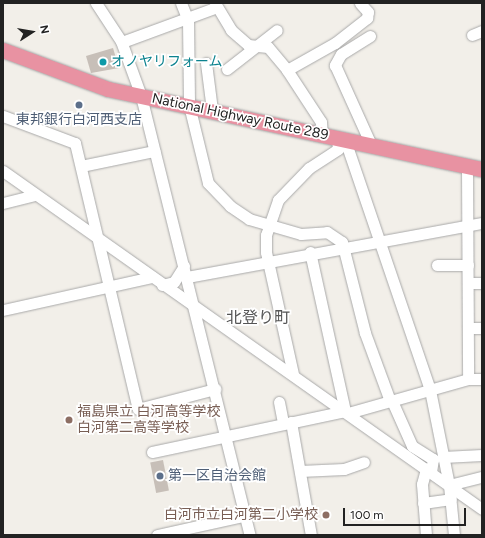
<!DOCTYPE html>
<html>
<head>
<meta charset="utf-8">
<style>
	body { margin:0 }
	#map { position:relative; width:485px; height:538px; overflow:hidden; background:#f2efe9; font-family:Figtree,"Noto Sans JP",sans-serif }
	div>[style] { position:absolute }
	.building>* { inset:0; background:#c7bfb8; transform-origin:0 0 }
	.roads { filter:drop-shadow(0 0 1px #a9a9a9) drop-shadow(0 0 1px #a9a9a9) }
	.minor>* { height:11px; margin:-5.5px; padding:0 5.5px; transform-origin:5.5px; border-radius:5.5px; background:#fff }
	.highway>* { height:15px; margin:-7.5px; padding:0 7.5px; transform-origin:7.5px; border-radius:7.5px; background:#e892a2 }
	.dots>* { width:11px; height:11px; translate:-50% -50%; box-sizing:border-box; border:2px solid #fff; border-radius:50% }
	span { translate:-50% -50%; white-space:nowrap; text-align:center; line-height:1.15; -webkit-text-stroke:3.5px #fff; paint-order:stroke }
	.culture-label { font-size:14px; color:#0d838f }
	.left { translate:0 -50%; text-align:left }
	.street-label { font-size:14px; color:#222 }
	.service-label { font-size:14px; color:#4e5e75 }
	.education-label { font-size:14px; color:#785e54 }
	.right { translate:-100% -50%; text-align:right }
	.quarter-label { font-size:16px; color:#555 }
	.frame { position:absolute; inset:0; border:4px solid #222; pointer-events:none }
	.north { position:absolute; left:12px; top:12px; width:40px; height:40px; -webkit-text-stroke:3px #fff; paint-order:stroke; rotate:78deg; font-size:11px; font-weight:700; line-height:16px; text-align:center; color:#222 }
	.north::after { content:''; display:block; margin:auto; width:14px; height:18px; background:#222; clip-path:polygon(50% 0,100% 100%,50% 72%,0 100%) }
	.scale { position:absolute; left:343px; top:508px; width:123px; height:18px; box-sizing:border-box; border:2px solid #222; border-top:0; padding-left:5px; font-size:12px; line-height:14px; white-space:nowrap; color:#222; -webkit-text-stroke:3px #fff; paint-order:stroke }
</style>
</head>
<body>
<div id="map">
	<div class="building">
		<i style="clip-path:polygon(113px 48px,119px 68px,91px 73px,86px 56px)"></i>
		<i style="left:163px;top:460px;width:31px;height:13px;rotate:79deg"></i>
	</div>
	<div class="roads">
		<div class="minor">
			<i style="left:96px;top:3px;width:45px;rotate:56.7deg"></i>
			<i style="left:121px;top:41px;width:59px;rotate:70deg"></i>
			<i style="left:141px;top:96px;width:452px;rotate:76.1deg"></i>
			<i style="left:181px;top:3px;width:18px;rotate:68deg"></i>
			<i style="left:188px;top:20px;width:85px;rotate:89.3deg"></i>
			<i style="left:189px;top:105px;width:80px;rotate:76.3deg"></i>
			<i style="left:208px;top:183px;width:32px;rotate:46deg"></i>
			<i style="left:230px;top:206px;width:23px;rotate:34deg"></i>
			<i style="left:249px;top:219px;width:54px;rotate:16.1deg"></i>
			<i style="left:301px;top:234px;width:26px;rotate:-4deg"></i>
			<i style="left:327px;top:232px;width:18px;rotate:34deg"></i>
			<i style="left:342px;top:242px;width:94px;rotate:75.8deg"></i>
			<i style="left:365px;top:333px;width:72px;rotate:69.8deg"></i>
			<i style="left:215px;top:3px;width:31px;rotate:59deg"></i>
			<i style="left:231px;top:30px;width:23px;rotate:41deg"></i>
			<i style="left:248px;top:45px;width:20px;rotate:6deg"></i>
			<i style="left:268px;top:47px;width:30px;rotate:50deg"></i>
			<i style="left:287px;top:70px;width:62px;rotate:56.8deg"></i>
			<i style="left:321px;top:122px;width:13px;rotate:86deg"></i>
			<i style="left:472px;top:35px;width:11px;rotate:-22deg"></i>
			<i style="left:370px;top:36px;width:34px;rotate:148deg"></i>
			<i style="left:341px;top:54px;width:13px;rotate:119deg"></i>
			<i style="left:335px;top:65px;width:90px;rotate:65.7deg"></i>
			<i style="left:122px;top:42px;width:101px;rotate:-20.2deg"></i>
			<i style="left:206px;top:63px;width:47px;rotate:82.7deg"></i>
			<i style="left:227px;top:69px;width:63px;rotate:-38deg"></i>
			<i style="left:287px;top:70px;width:55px;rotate:-29.4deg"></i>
			<i style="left:335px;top:43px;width:41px;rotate:-38deg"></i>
			<i style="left:367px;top:18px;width:6px;rotate:-81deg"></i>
			<i style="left:368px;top:12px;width:12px;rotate:-132deg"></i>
			<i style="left:3px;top:116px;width:77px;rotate:20.6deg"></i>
			<i style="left:75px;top:143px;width:273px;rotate:76.7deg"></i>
			<i style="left:138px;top:409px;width:80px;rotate:-14.6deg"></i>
			<i style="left:345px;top:140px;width:264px;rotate:71.2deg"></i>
			<i style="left:430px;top:390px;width:97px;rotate:78.7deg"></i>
			<i style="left:449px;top:485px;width:50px;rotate:84.3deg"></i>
			<i style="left:81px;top:166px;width:75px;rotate:-11.6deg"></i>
			<i style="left:467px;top:167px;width:212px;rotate:89.7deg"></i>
			<i style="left:3px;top:171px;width:586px;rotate:35.21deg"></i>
			<i style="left:3px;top:203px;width:33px;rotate:-14deg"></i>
			<i style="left:310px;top:252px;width:163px;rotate:77.6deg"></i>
			<i style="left:437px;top:265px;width:31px"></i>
			<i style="left:187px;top:277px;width:300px;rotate:-10.4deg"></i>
			<i style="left:468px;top:283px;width:14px"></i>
			<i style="left:162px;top:285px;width:12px;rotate:-14deg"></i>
			<i style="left:174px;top:282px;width:19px;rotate:-58deg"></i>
			<i style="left:3px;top:310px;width:153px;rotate:-12.5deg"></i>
			<i style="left:468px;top:328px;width:14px"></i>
			<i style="left:293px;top:374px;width:125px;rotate:-102.5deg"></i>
			<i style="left:266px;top:252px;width:17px;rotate:-90deg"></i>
			<i style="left:266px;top:235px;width:37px;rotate:-71deg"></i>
			<i style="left:278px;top:200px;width:45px;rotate:-45.9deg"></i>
			<i style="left:309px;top:168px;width:35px;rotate:-33deg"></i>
			<i style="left:338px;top:149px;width:11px;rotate:-95deg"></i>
			<i style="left:392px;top:401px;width:49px;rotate:66deg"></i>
			<i style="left:412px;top:446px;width:25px;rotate:32deg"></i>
			<i style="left:433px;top:459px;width:13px;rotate:99deg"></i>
			<i style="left:279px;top:402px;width:21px;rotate:79deg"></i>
			<i style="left:348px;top:413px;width:125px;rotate:-15.8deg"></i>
			<i style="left:468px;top:379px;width:14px"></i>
			<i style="left:291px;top:422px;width:115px;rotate:80deg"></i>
			<i style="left:152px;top:452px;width:197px;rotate:-12deg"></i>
			<i style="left:443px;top:457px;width:39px;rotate:-3deg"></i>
			<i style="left:300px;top:471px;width:44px;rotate:-2.6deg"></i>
			<i style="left:344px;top:469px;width:21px;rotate:-19deg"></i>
			<i style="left:449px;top:485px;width:34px;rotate:-14deg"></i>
			<i style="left:423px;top:503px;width:28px;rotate:-8deg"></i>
			<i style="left:157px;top:535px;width:92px;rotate:-12.5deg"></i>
			<i style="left:426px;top:535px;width:51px;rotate:-94.5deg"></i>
			<i style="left:422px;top:484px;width:16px;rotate:-75deg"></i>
		</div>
		<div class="highway">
			<i style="left:3px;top:50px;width:112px;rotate:20.4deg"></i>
			<i style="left:108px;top:89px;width:382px;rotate:12.1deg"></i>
		</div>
	</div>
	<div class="dots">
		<i style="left:103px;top:62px;background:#0f9aa8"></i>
		<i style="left:79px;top:105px;background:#5c6f8a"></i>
		<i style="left:69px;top:420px;background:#8d6e63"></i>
		<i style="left:160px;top:476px;background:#5c6f8a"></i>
		<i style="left:326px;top:515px;background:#8d6e63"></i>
	</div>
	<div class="culture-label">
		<span class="left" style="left:111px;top:62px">オノヤリフォーム</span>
	</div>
	<div class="street-label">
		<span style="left:240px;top:117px;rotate:12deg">National Highway Route 289</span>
	</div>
	<div class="service-label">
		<span style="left:79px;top:120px">東邦銀行白河西支店</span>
		<span class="left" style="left:168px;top:476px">第一区自治会館</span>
	</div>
	<div class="education-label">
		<span class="left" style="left:77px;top:420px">福島県立 白河高等学校<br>白河第二高等学校</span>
		<span class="right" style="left:318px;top:515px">白河市立白河第二小学校</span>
	</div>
	<div class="quarter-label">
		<span style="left:258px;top:318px">北登り町</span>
	</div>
	<div class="frame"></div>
	<div class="north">N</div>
	<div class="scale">100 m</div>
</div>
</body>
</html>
